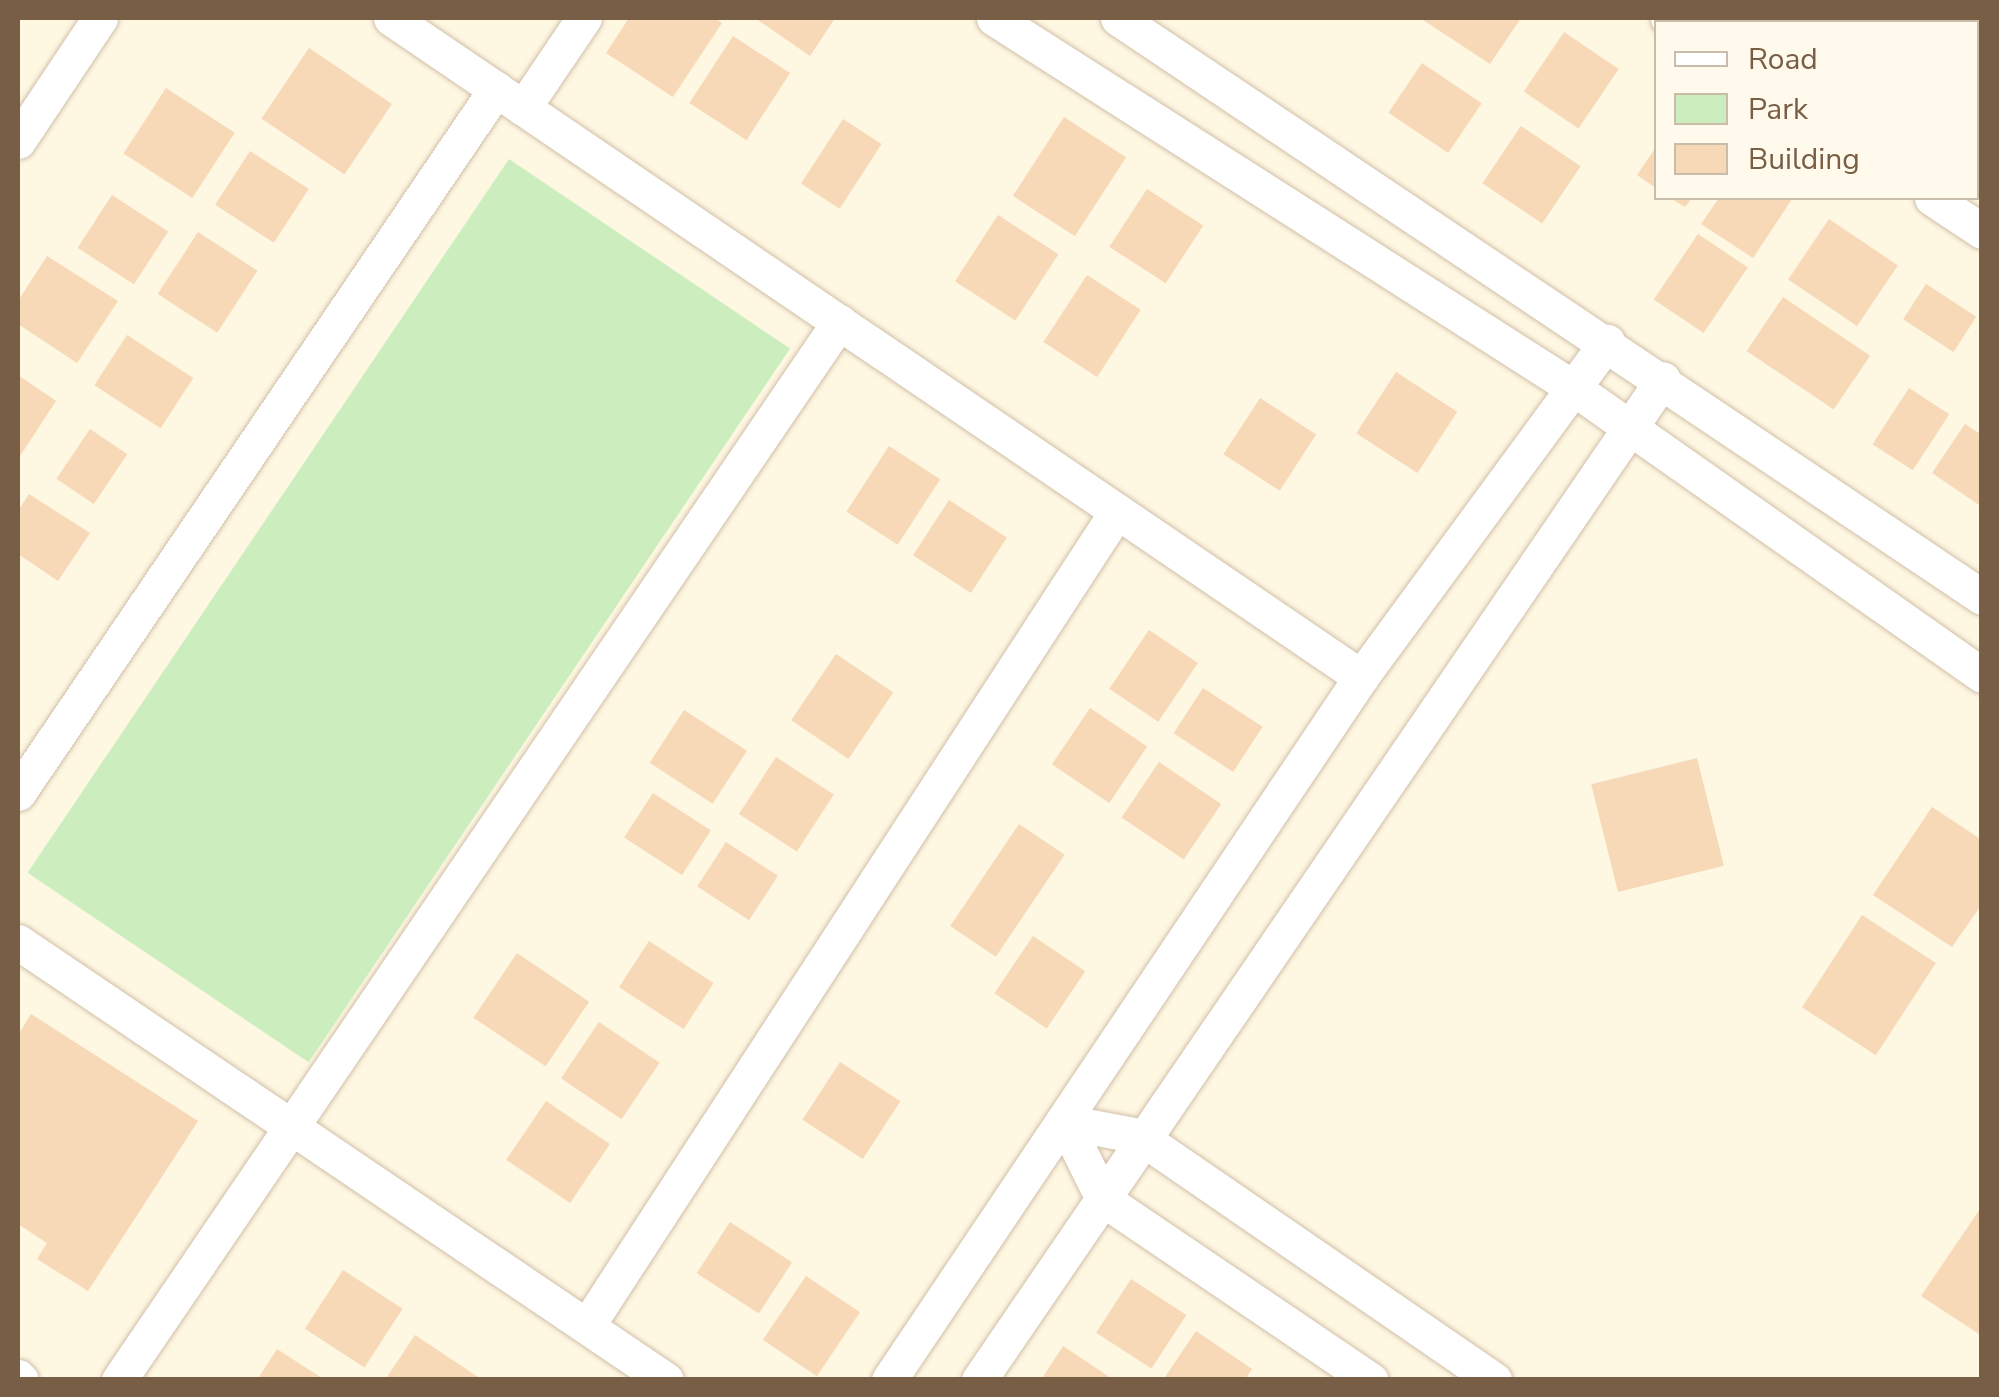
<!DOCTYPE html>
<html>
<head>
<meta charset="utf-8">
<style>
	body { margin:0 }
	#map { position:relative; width:1999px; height:1397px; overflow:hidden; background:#fef7e2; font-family:"Nunito Sans",sans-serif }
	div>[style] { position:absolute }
	.green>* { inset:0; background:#cceebf; transform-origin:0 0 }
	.building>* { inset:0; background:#f7d8b7; transform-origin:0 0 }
	.roads { filter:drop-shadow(0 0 2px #d1bfa8) drop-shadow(0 0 2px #d1bfa8) }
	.minor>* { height:35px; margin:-17.5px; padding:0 17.5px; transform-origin:17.5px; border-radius:17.5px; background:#fff }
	span { translate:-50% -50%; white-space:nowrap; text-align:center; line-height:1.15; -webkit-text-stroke:8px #fffaeb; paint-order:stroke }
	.frame { position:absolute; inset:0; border:20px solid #795e46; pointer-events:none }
	.legend { position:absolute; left:1654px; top:20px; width:325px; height:180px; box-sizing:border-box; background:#fffaeb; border:2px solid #c9bca9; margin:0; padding:12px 18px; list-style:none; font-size:30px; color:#795e46 }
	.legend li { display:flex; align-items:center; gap:20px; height:50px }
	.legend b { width:50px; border:2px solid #c9bca9 }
</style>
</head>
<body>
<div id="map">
	<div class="green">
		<i style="left:509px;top:159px;width:339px;height:861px;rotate:34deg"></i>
	</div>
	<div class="building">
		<i style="clip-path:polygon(629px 18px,714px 18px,722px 23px,673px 97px,606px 53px)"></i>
		<i style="clip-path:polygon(755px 18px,835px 18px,810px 56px)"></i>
		<i style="clip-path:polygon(1420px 18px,1521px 18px,1490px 64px)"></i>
		<i style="clip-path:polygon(1837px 18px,1920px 18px,1833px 22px)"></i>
		<i style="left:1564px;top:32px;width:66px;height:72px;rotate:34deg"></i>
		<i style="left:733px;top:36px;width:68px;height:80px;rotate:33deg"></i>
		<i style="left:1976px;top:44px;width:7px;height:89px;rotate:27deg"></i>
		<i style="left:309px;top:48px;width:100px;height:85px;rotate:34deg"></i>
		<i style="left:1422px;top:63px;width:72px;height:60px;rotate:34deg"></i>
		<i style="left:166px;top:88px;width:82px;height:78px;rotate:33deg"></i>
		<i style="left:1064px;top:117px;width:74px;height:94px;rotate:33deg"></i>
		<i style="left:843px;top:119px;width:46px;height:77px;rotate:33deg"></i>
		<i style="left:1521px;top:126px;width:72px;height:69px;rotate:34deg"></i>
		<i style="clip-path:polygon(1656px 147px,1656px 188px,1637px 175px)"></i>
		<i style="left:250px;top:151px;width:70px;height:64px;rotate:33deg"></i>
		<i style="left:1147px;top:189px;width:67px;height:69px;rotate:33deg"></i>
		<i style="left:112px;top:195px;width:67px;height:63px;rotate:33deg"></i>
		<i style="clip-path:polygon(1670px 198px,1692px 198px,1685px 207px)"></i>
		<i style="clip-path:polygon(1719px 198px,1790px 198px,1792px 199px,1753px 258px,1701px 224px)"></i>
		<i style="left:998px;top:215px;width:72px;height:79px;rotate:33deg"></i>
		<i style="left:1829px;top:219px;width:83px;height:73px;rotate:34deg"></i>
		<i style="left:198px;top:232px;width:71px;height:74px;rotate:33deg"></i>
		<i style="left:1698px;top:234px;width:60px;height:79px;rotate:34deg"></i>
		<i style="clip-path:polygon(47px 256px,118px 301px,77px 363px,18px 324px,18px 301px)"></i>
		<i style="left:1087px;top:275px;width:64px;height:80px;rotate:33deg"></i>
		<i style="left:1926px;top:284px;width:60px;height:42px;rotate:33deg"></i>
		<i style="left:1783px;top:297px;width:105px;height:65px;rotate:34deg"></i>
		<i style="left:127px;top:335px;width:79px;height:60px;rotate:33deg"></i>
		<i style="left:1396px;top:372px;width:73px;height:73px;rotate:33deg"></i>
		<i style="clip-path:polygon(18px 375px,56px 401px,18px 459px)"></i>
		<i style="left:1909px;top:388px;width:48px;height:67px;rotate:33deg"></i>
		<i style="left:1260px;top:398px;width:67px;height:67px;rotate:33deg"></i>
		<i style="clip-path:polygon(1965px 424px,1982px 435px,1982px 507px,1932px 473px)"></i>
		<i style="left:90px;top:429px;width:45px;height:60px;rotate:34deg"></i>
		<i style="left:889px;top:446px;width:61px;height:78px;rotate:33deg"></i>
		<i style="clip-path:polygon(29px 494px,90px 533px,58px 581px,18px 554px,18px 511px)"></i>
		<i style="left:949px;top:500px;width:69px;height:66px;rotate:33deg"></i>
		<i style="left:1149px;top:630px;width:59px;height:71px;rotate:34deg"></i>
		<i style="left:836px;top:654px;width:69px;height:80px;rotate:34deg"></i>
		<i style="left:1203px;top:688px;width:71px;height:54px;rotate:33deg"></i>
		<i style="left:1090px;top:708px;width:69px;height:68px;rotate:34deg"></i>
		<i style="left:684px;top:710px;width:75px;height:63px;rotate:33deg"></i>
		<i style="left:776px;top:757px;width:69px;height:68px;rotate:33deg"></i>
		<i style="left:1697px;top:758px;width:111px;height:109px;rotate:76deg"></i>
		<i style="left:1159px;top:762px;width:75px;height:67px;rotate:34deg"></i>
		<i style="left:653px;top:793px;width:69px;height:53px;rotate:33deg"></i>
		<i style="clip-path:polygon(1932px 807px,1982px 840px,1982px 904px,1952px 947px,1873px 895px)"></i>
		<i style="left:1019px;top:824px;width:55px;height:123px;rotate:34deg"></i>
		<i style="left:726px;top:842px;width:62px;height:53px;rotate:33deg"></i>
		<i style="left:1862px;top:915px;width:88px;height:110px;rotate:33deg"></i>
		<i style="left:1033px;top:936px;width:63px;height:69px;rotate:34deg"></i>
		<i style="left:649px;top:941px;width:77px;height:55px;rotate:33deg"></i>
		<i style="left:517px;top:953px;width:87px;height:78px;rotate:34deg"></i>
		<i style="clip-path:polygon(31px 1014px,198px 1121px,88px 1291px,37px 1259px,47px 1243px,18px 1224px,18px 1035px)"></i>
		<i style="left:599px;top:1022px;width:73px;height:68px;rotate:34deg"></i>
		<i style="left:840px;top:1062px;width:72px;height:69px;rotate:33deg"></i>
		<i style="left:546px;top:1101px;width:77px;height:71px;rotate:34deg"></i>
		<i style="clip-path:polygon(1982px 1206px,1982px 1336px,1921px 1296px)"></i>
		<i style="left:730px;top:1222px;width:74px;height:61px;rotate:33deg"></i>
		<i style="left:343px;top:1270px;width:71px;height:70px;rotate:33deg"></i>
		<i style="left:806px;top:1276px;width:65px;height:77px;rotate:34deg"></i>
		<i style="left:1131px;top:1279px;width:66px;height:64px;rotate:33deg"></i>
		<i style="clip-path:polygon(1196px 1331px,1252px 1369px,1245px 1380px,1163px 1380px)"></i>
		<i style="clip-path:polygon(415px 1335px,478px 1377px,476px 1380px,385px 1380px)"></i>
		<i style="clip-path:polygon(1063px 1346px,1114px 1380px,1041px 1380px)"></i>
		<i style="clip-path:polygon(277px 1349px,325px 1380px,257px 1380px)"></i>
	</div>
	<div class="roads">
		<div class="minor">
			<i style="left:391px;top:18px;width:1173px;rotate:34.19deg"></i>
			<i style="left:994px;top:18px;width:689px;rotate:32.56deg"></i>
			<i style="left:1575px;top:389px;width:497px;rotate:35.1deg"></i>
			<i style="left:1118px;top:18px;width:1040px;rotate:33.83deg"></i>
			<i style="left:1668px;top:18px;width:8px;rotate:30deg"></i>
			<i style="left:523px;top:108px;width:109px;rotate:-55.9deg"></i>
			<i style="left:18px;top:141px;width:148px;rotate:-56.3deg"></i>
			<i style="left:1932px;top:198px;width:60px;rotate:33.4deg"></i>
			<i style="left:18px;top:793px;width:851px;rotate:-55.82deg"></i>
			<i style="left:18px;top:942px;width:782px;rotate:34.06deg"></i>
			<i style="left:1065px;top:1122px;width:75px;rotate:10.7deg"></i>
			<i style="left:1139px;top:1136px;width:431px;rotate:34.5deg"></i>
			<i style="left:1065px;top:1122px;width:86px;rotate:63.7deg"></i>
			<i style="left:1103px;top:1199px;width:323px;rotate:34.1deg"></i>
			<i style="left:587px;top:1326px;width:972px;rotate:-56.96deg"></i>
			<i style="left:18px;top:1377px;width:4px;rotate:45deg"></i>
			<i style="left:119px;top:1380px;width:1280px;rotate:-55.76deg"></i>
			<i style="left:889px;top:1380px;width:847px;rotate:-56.12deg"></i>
			<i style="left:1361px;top:677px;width:416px;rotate:-53.7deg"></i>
			<i style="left:979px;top:1380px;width:1212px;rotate:-55.65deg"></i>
		</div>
	</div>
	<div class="frame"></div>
	<ul class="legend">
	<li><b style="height:12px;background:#fff"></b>Road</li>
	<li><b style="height:28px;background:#cceebf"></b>Park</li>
	<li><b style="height:28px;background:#f7d8b7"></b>Building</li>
	</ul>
</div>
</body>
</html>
